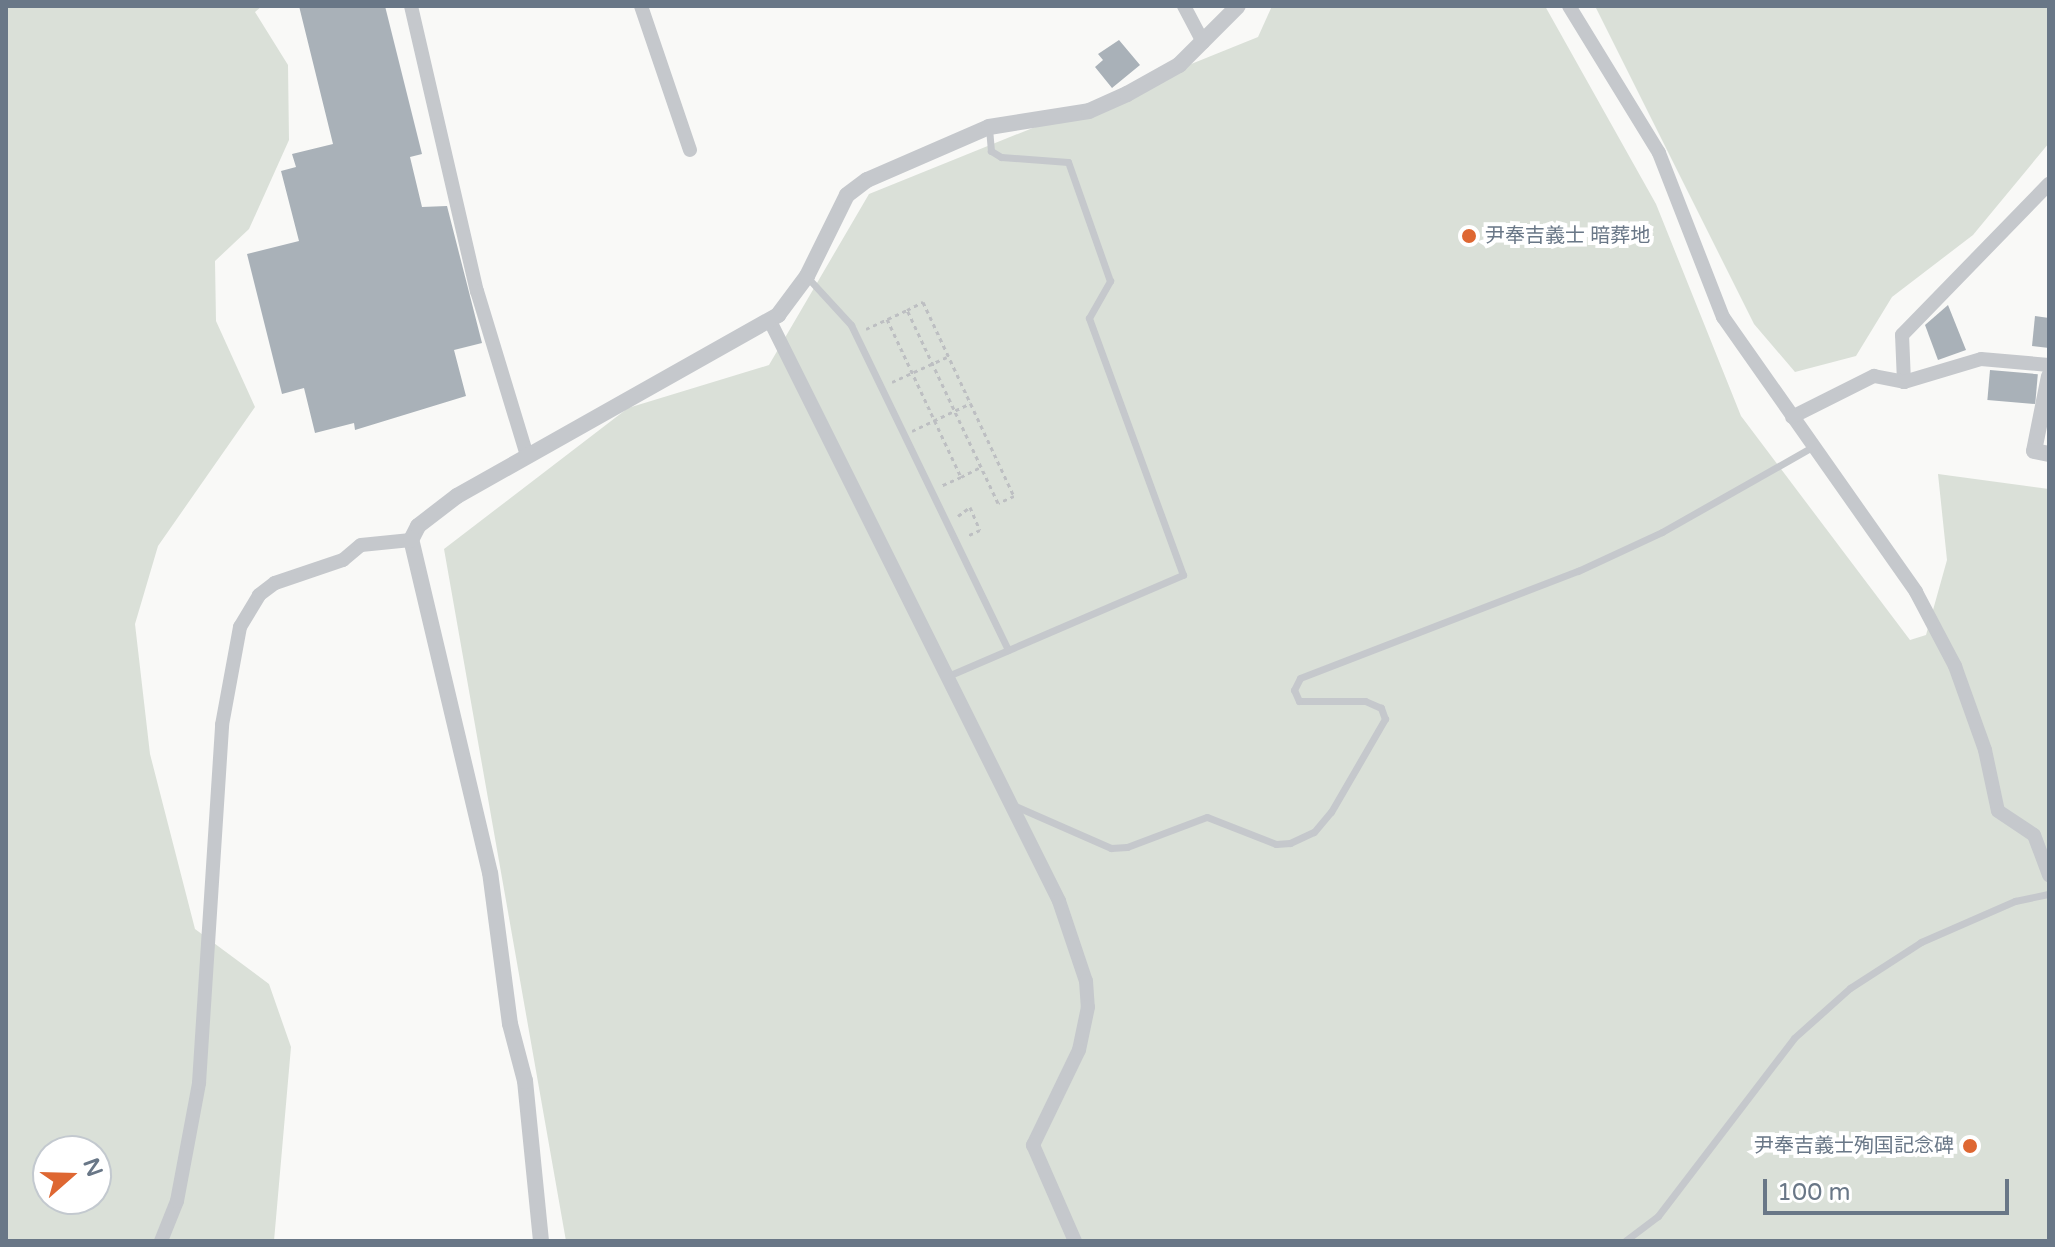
<!DOCTYPE html>
<html>
<head>
<meta charset="utf-8">
<style>
	body { margin:0 }
	#map { position:relative; width:2055px; height:1247px; overflow:hidden; background:#f9f9f7; font-family:"Varela Round","Noto Sans JP",sans-serif }
	div>[style] { position:absolute }
	.green>* { inset:0; background:#dae0d8 }
	.building>* { inset:0; background:#a9b1b8; transform-origin:0 0 }
	.path>* { height:3px; margin-top:-1.5px; transform-origin:0; background:repeating-linear-gradient(90deg,#bdbfc2 0 4px,transparent 0 8px) }
	.service>* { height:7px; margin:-3.5px; padding:0 3.5px; transform-origin:3.5px; border-radius:3.5px; background:#c5c8cc }
	.minor>* { height:14px; margin:-7px; padding:0 7px; transform-origin:7px; border-radius:7px; background:#c5c8cc }
	.tertiary>* { height:16px; margin:-8px; padding:0 8px; transform-origin:8px; border-radius:8px; background:#c5c8cc }
	.dots>* { width:22px; height:22px; translate:-50% -50%; box-sizing:border-box; border:4px solid #fff; border-radius:50% }
	span { translate:-50% -50%; white-space:nowrap; text-align:center; line-height:1.15; -webkit-text-stroke:8px #fff; paint-order:stroke }
	.poi-label { font-size:20px; color:#697787 }
	.left { translate:0 -50%; text-align:left }
	.right { translate:-100% -50%; text-align:right }
	.frame { position:absolute; inset:0; border:8px solid #697787; pointer-events:none }
	.north { position:absolute; left:32px; top:1135px; width:80px; height:80px; box-sizing:border-box; background:#fff; border:2px solid #c3c9cf; border-radius:50%; rotate:70deg; font-size:22px; font-weight:700; line-height:32px; text-align:center; color:#697787 }
	.north::after { content:''; display:block; margin:auto; width:28px; height:36px; background:#de6732; clip-path:polygon(50% 0,100% 100%,50% 72%,0 100%) }
	.scale { position:absolute; left:1763px; top:1179px; width:246px; height:36px; box-sizing:border-box; border:4px solid #697787; border-top:0; padding-left:10px; font-size:24px; line-height:28px; white-space:nowrap; color:#697787; -webkit-text-stroke:6px #fff; paint-order:stroke }
</style>
</head>
<body>
<div id="map">
	<div class="green">
		<i style="clip-path:polygon(evenodd,6px 6px,262px 6px,255px 12px,288px 65px,289px 140px,249px 229px,215px 261px,216px 321px,255px 407px,158px 546px,135px 624px,150px 754px,195px 929px,269px 984px,291px 1047px,274px 1241px,6px 1241px,6px 6px,48px 1151px,96px 1151px,96px 1199px,48px 1199px,48px 1151px)"></i>
		<i style="clip-path:polygon(1272px 6px,1545px 6px,1656px 204px,1741px 416px,1910px 640px,1926px 635px,1947px 560px,1938px 474px,2049px 489px,2049px 1241px,566px 1241px,444px 549px,628px 408px,769px 365px,869px 194px,1258px 37px)"></i>
		<i style="clip-path:polygon(1595px 6px,2049px 6px,2049px 143px,1973px 235px,1892px 297px,1856px 356px,1795px 372px,1754px 324px)"></i>
	</div>
	<div class="building">
		<i style="clip-path:polygon(299px 6px,385px 6px,422px 154px,410px 157px,422px 207px,447px 206px,482px 343px,454px 350px,466px 396px,355px 430px,354px 423px,315px 433px,304px 388px,282px 394px,247px 254px,299px 241px,281px 171px,296px 167px,292px 154px,333px 144px)"></i>
		<i style="clip-path:polygon(1119px 40px,1140px 65px,1112px 88px,1095px 67px,1103px 60px,1098px 54px)"></i>
		<i style="clip-path:polygon(1948px 305px,1966px 350px,1938px 360px,1925px 325px)"></i>
		<i style="clip-path:polygon(2035px 316px,2049px 318px,2049px 348px,2032px 346px)"></i>
		<i style="left:1990px;top:370px;width:48px;height:30px;rotate:5deg"></i>
	</div>
	<div class="path">
		<i style="left:887px;top:319px;width:174px;rotate:64.9deg"></i>
		<i style="left:961px;top:477px;width:22px;rotate:156deg"></i>
		<i style="left:866px;top:329px;width:45px;rotate:-24.9deg"></i>
		<i style="left:907px;top:310px;width:18px;rotate:-27deg"></i>
		<i style="left:923px;top:302px;width:214px;rotate:64.9deg"></i>
		<i style="left:1014px;top:496px;width:17px;rotate:156deg"></i>
		<i style="left:998px;top:503px;width:213px;rotate:-115.2deg"></i>
		<i style="left:892px;top:382px;width:60px;rotate:-24.4deg"></i>
		<i style="left:912px;top:431px;width:65px;rotate:-25.4deg"></i>
		<i style="left:961px;top:477px;width:22px;rotate:-27deg"></i>
		<i style="left:958px;top:516px;width:15px;rotate:-37deg"></i>
		<i style="left:970px;top:507px;width:25px;rotate:67deg"></i>
		<i style="left:980px;top:530px;width:14px;rotate:155deg"></i>
	</div>
	<div class="service">
		<i style="left:808px;top:278px;width:64px;rotate:47.5deg"></i>
		<i style="left:851px;top:325px;width:361px;rotate:64.2deg"></i>
		<i style="left:948px;top:676px;width:256px;rotate:-23.3deg"></i>
		<i style="left:1183px;top:575px;width:274px;rotate:-110.1deg"></i>
		<i style="left:1089px;top:318px;width:43px;rotate:-60.4deg"></i>
		<i style="left:1110px;top:281px;width:126px;rotate:-109.4deg"></i>
		<i style="left:1068px;top:162px;width:67px;rotate:-175.7deg"></i>
		<i style="left:1001px;top:157px;width:12px;rotate:-149deg"></i>
		<i style="left:991px;top:151px;width:24px;rotate:-95deg"></i>
		<i style="left:1013px;top:805px;width:107px;rotate:23.7deg"></i>
		<i style="left:1111px;top:848px;width:16px;rotate:-4deg"></i>
		<i style="left:1127px;top:847px;width:85px;rotate:-20.6deg"></i>
		<i style="left:1207px;top:817px;width:74px;rotate:21.4deg"></i>
		<i style="left:1276px;top:844px;width:14px;rotate:-4deg"></i>
		<i style="left:1290px;top:843px;width:26px;rotate:-25deg"></i>
		<i style="left:1314px;top:832px;width:26px;rotate:-50deg"></i>
		<i style="left:1331px;top:812px;width:108px;rotate:-59.9deg"></i>
		<i style="left:1385px;top:719px;width:12px;rotate:-110deg"></i>
		<i style="left:1381px;top:708px;width:17px;rotate:-156deg"></i>
		<i style="left:1365px;top:701px;width:66px;rotate:180deg"></i>
		<i style="left:1299px;top:701px;width:12px;rotate:-114deg"></i>
		<i style="left:1294px;top:690px;width:13px;rotate:-63deg"></i>
		<i style="left:1300px;top:678px;width:298px;rotate:-21.1deg"></i>
		<i style="left:1578px;top:571px;width:93px;rotate:-24.9deg"></i>
		<i style="left:1662px;top:532px;width:175px;rotate:-29.5deg"></i>
		<i style="left:1625px;top:1241px;width:41px;rotate:-37.1deg"></i>
		<i style="left:1658px;top:1216px;width:224px;rotate:-52.6deg"></i>
		<i style="left:1794px;top:1038px;width:75px;rotate:-41.8deg"></i>
		<i style="left:1850px;top:988px;width:85px;rotate:-32.9deg"></i>
		<i style="left:1921px;top:942px;width:103px;rotate:-23.6deg"></i>
		<i style="left:2015px;top:901px;width:35px;rotate:-12deg"></i>
	</div>
	<div class="minor">
		<i style="left:411px;top:6px;width:293px;rotate:77deg"></i>
		<i style="left:477px;top:291px;width:172px;rotate:73.1deg"></i>
		<i style="left:641px;top:6px;width:152px;rotate:71.2deg"></i>
		<i style="left:1184px;top:6px;width:41px;rotate:62.2deg"></i>
		<i style="left:1569px;top:6px;width:172px;rotate:58.5deg"></i>
		<i style="left:1659px;top:153px;width:176px;rotate:68.7deg"></i>
		<i style="left:1723px;top:317px;width:336px;rotate:54.9deg"></i>
		<i style="left:1916px;top:592px;width:84px;rotate:62.2deg"></i>
		<i style="left:1955px;top:666px;width:89px;rotate:70.3deg"></i>
		<i style="left:1985px;top:750px;width:62px;rotate:78deg"></i>
		<i style="left:1998px;top:811px;width:43px;rotate:33.7deg"></i>
		<i style="left:2034px;top:835px;width:43px;rotate:69.4deg"></i>
		<i style="left:770px;top:321px;width:648px;rotate:63.51deg"></i>
		<i style="left:1059px;top:901px;width:84px;rotate:71.4deg"></i>
		<i style="left:1086px;top:981px;width:26px;rotate:86deg"></i>
		<i style="left:1088px;top:1007px;width:44px;rotate:101.8deg"></i>
		<i style="left:1079px;top:1050px;width:106px;rotate:115.8deg"></i>
		<i style="left:1033px;top:1145px;width:105px;rotate:66.4deg"></i>
		<i style="left:1904px;top:382px;width:47px;rotate:-92.4deg"></i>
		<i style="left:1902px;top:335px;width:211px;rotate:-45.8deg"></i>
		<i style="left:1792px;top:417px;width:92px;rotate:-26.6deg"></i>
		<i style="left:1874px;top:376px;width:31px;rotate:11deg"></i>
		<i style="left:1904px;top:382px;width:80px;rotate:-16.6deg"></i>
		<i style="left:1981px;top:359px;width:68px;rotate:5deg"></i>
		<i style="left:161px;top:1241px;width:43px;rotate:-68.2deg"></i>
		<i style="left:177px;top:1201px;width:120px;rotate:-79.4deg"></i>
		<i style="left:199px;top:1083px;width:359px;rotate:-86.3deg"></i>
		<i style="left:222px;top:725px;width:100px;rotate:-79.6deg"></i>
		<i style="left:240px;top:627px;width:37px;rotate:-59deg"></i>
		<i style="left:259px;top:595px;width:20px;rotate:-37deg"></i>
		<i style="left:275px;top:583px;width:72px;rotate:-18.7deg"></i>
		<i style="left:343px;top:560px;width:23px;rotate:-40deg"></i>
		<i style="left:361px;top:545px;width:50px;rotate:-5.7deg"></i>
	</div>
	<div class="tertiary">
		<i style="left:2049px;top:376px;width:76px;rotate:101.3deg"></i>
		<i style="left:2034px;top:451px;width:15px;rotate:11deg"></i>
		<i style="left:541px;top:1241px;width:161px;rotate:-95.7deg"></i>
		<i style="left:525px;top:1081px;width:59px;rotate:-104.7deg"></i>
		<i style="left:510px;top:1024px;width:152px;rotate:-97.5deg"></i>
		<i style="left:490px;top:873px;width:342px;rotate:-103.3deg"></i>
		<i style="left:411px;top:540px;width:16px;rotate:-63deg"></i>
		<i style="left:418px;top:526px;width:49px;rotate:-37.6deg"></i>
		<i style="left:457px;top:496px;width:369px;rotate:-29.4deg"></i>
		<i style="left:778px;top:315px;width:49px;rotate:-53.4deg"></i>
		<i style="left:807px;top:276px;width:90px;rotate:-63.7deg"></i>
		<i style="left:847px;top:195px;width:25px;rotate:-37deg"></i>
		<i style="left:867px;top:180px;width:133px;rotate:-23.5deg"></i>
		<i style="left:989px;top:127px;width:101px;rotate:-9.1deg"></i>
		<i style="left:1089px;top:111px;width:42px;rotate:-24.1deg"></i>
		<i style="left:1127px;top:94px;width:60px;rotate:-29.1deg"></i>
		<i style="left:1179px;top:65px;width:83px;rotate:-45deg"></i>
	</div>
	<div class="dots">
		<i style="left:1469px;top:236px;background:#de6732"></i>
		<i style="left:1970px;top:1146px;background:#de6732"></i>
	</div>
	<div class="poi-label">
		<span class="left" style="left:1485px;top:236px">尹奉吉義士 暗葬地</span>
		<span class="right" style="left:1954px;top:1146px">尹奉吉義士殉国記念碑</span>
	</div>
	<div class="frame"></div>
	<div class="north">N</div>
	<div class="scale">100 m</div>
</div>
</body>
</html>
